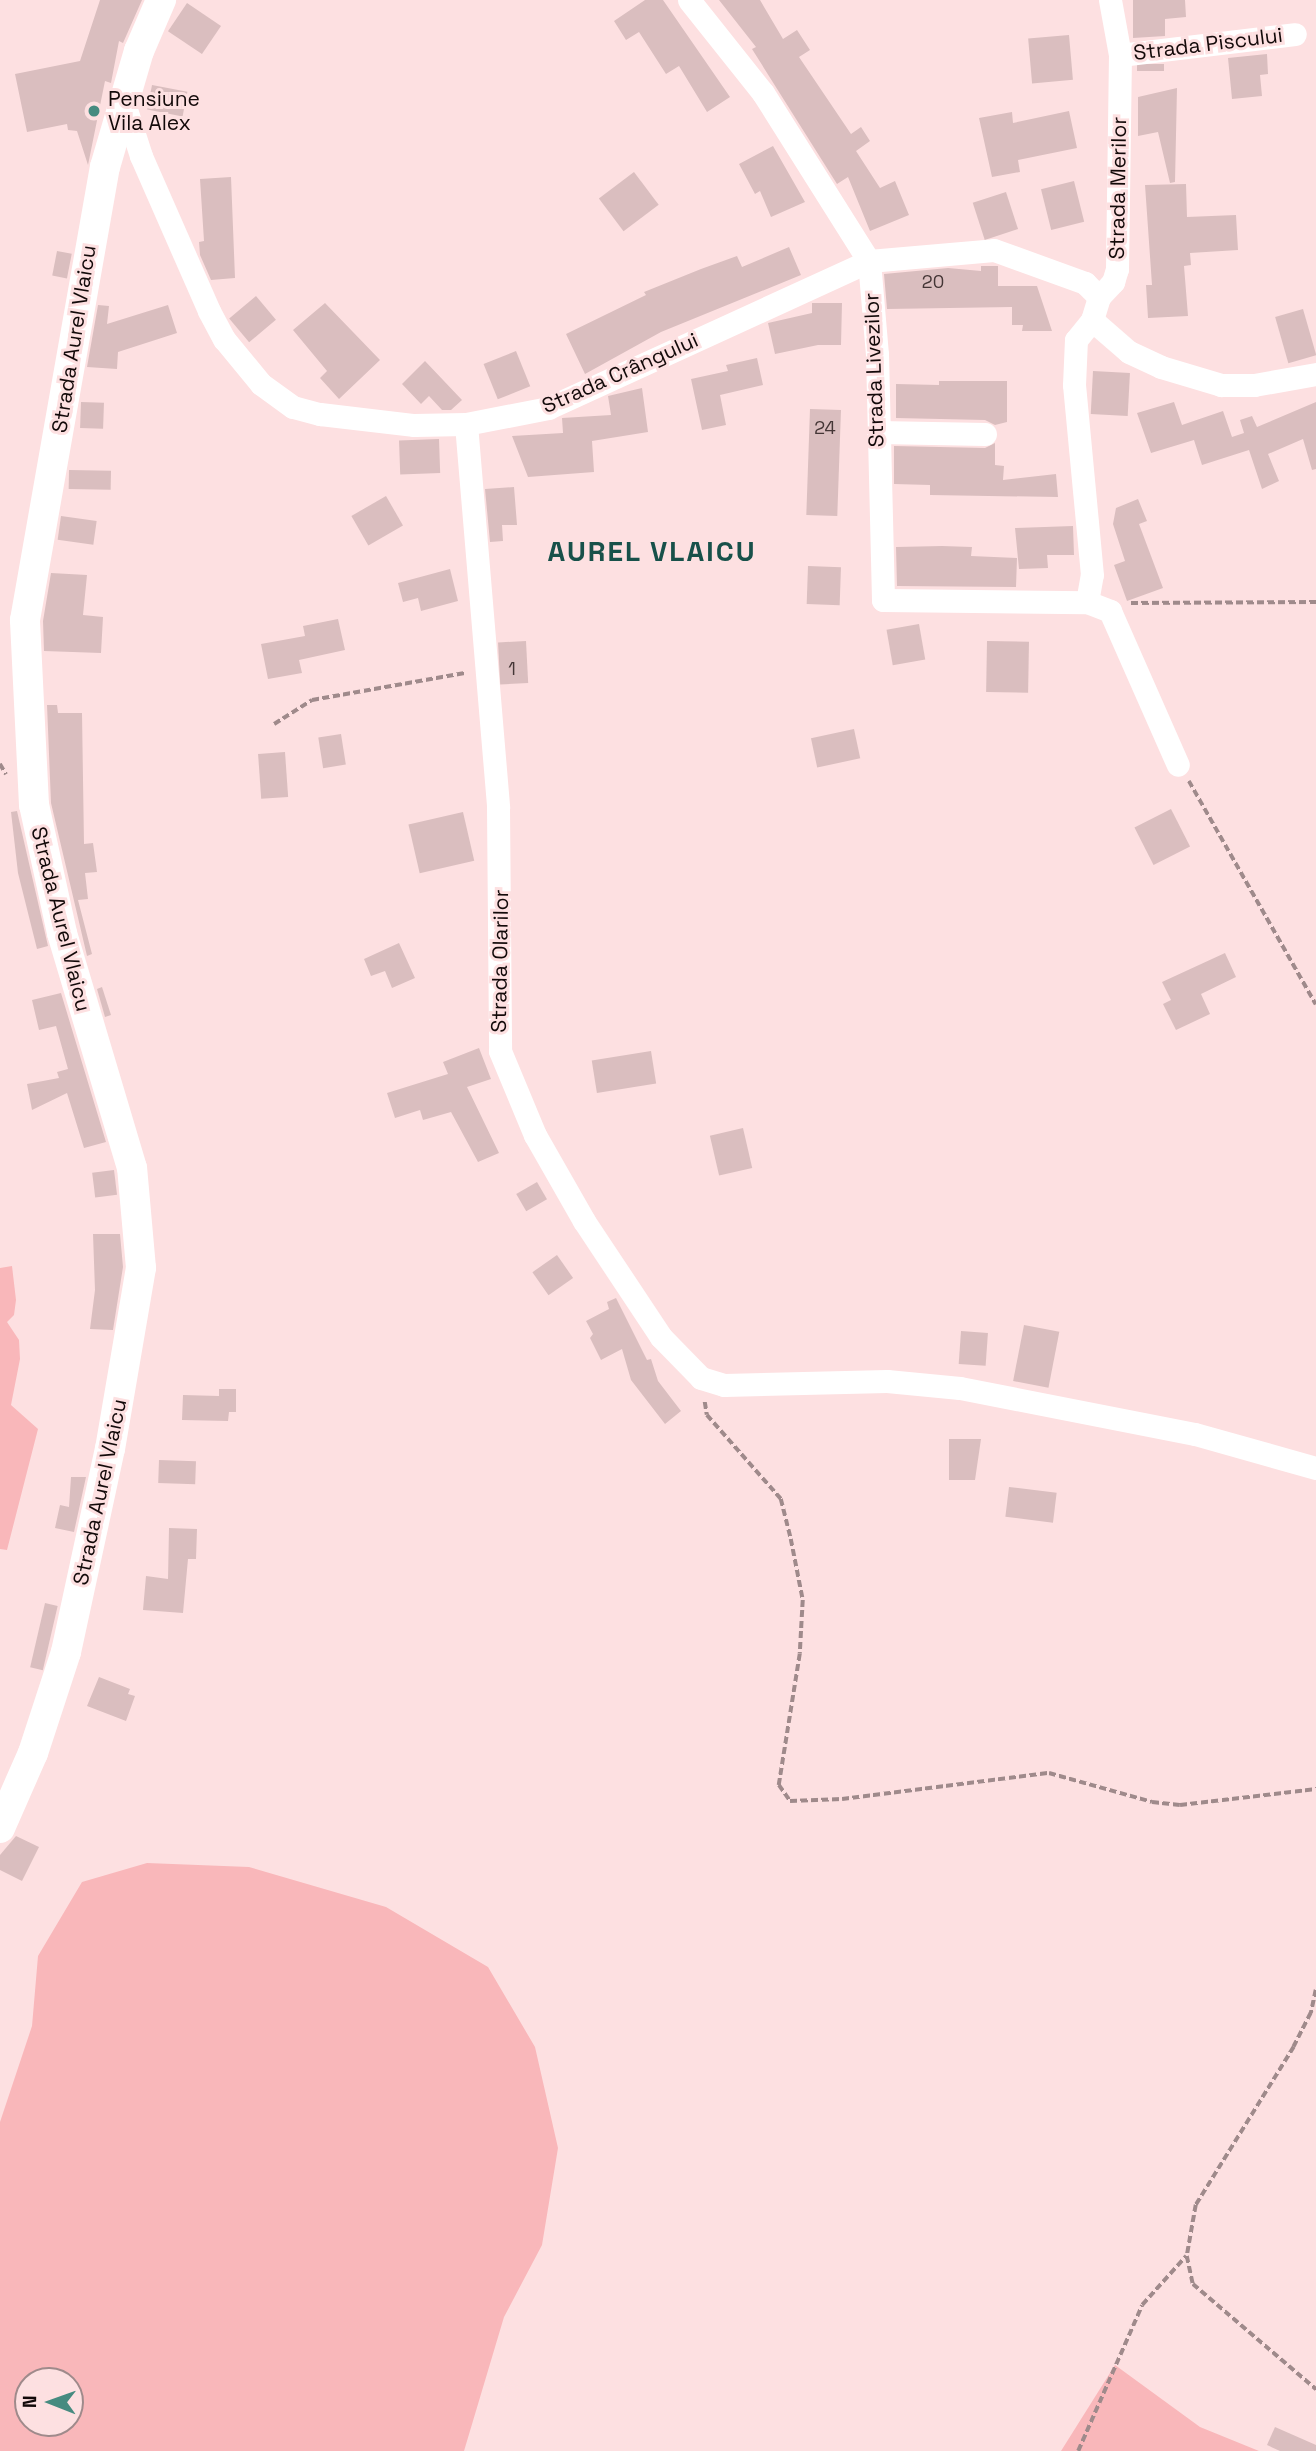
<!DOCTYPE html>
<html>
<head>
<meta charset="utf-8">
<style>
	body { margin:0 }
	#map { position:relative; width:1316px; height:2451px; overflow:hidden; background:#fde0e1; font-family:"Space Grotesk",sans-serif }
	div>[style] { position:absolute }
	.green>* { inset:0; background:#f9b7ba }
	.building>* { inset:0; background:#dabebf; transform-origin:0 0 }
	.path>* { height:3.5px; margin-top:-1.75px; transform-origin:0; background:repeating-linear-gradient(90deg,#9f8a8b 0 7px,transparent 0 10.5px) }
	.minor>* { height:23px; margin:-11.5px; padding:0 11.5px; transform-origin:11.5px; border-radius:11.5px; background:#fff }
	.tertiary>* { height:30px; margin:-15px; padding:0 15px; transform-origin:15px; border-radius:15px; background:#fff }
	.dots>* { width:19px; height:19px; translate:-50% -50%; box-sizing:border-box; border:4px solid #fde0e1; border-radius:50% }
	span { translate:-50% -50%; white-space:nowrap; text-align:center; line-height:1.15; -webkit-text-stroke:6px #fde0e1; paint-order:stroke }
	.number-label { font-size:18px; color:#443636 }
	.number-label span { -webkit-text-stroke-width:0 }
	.street-label { font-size:21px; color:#120909 }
	.poi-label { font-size:21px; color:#120909 }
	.left { translate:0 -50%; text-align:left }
	.district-label { font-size:28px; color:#18514a; font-weight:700; letter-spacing:2px }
	.north { position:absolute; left:14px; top:2367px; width:70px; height:70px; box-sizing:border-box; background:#fde0e1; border:2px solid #9f8a8b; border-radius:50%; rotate:271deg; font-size:19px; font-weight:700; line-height:28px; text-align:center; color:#120909 }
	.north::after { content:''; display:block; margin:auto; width:24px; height:32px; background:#468b80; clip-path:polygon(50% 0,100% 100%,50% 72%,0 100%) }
</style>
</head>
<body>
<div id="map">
	<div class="green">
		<i style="clip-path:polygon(12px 1266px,16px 1300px,14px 1315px,7px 1322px,19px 1340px,20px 1359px,11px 1405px,38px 1429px,7px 1550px,0 1549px,0 1268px)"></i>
		<i style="clip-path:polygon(evenodd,147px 1863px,249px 1867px,386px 1907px,488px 1967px,535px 2047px,558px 2148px,542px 2245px,504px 2317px,464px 2451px,0 2451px,0 2122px,32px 2026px,38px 1956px,82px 1882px,147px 1863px,28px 2381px,70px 2381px,70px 2423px,28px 2423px,28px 2381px)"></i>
		<i style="clip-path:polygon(1115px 2365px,1200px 2427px,1259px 2451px,1061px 2451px)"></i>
	</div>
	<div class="building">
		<i style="clip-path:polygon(100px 0,142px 0,123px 43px,119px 41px,111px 83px,105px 81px,88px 165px,77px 131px,68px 130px,67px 124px,27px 132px,15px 74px,80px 61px)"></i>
		<i style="clip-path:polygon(645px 0,663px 0,730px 97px,707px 112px,679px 66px,666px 74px,639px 32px,626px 40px,614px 21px)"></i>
		<i style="clip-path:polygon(719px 0,760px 0,783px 39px,797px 30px,810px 50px,799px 57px,851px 134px,861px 127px,870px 141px,856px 151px,880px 188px,895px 181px,909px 215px,870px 231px,848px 177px,837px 184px,752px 49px,756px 47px)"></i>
		<i style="clip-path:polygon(1133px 0,1185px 0,1186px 17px,1165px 19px,1165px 36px,1133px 38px)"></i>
		<i style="left:187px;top:3px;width:41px;height:34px;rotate:34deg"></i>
		<i style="left:1069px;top:35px;width:45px;height:41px;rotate:85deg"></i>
		<i style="clip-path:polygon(1267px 54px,1268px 74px,1260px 75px,1262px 96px,1232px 99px,1228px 58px)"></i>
		<i style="left:1164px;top:64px;width:7px;height:27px;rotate:90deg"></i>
		<i style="left:152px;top:85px;width:36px;height:25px;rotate:11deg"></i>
		<i style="clip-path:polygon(1177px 88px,1175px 182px,1170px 183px,1158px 132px,1138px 136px,1138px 97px)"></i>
		<i style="clip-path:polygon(1069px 111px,1077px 148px,1018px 160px,1020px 172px,992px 177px,979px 118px,1012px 112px,1013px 123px)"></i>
		<i style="clip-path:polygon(773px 146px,805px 202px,771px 217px,760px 191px,755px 194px,739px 164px)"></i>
		<i style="left:634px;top:172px;width:41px;height:44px;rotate:53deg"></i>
		<i style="clip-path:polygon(231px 177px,235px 278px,211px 280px,200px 255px,199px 242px,204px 241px,200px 179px)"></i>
		<i style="left:1074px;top:181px;width:42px;height:34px;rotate:76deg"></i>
		<i style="clip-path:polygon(1186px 184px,1187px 217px,1236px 215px,1238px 250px,1190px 253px,1191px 265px,1184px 266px,1188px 316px,1148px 318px,1146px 285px,1152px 285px,1145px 185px)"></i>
		<i style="left:1006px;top:192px;width:39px;height:35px;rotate:72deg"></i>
		<i style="clip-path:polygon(789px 247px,801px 275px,661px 332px,585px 374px,566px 334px,646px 295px,644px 292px,701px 269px,737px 256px,742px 267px)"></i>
		<i style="left:57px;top:251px;width:15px;height:25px;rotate:11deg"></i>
		<i style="clip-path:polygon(981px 266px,998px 266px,998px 286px,1037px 286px,1052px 331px,1022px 331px,1023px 325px,1012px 325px,1012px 307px,887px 309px,884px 274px,948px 268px,981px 271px)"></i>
		<i style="left:256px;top:296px;width:31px;height:35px;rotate:50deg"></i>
		<i style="clip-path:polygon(325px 303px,380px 360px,339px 399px,320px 378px,327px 371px,293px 330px)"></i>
		<i style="clip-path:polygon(812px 303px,842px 303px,841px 345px,818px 345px,775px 354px,768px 323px,812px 313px)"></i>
		<i style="clip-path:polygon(98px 305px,109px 306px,107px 324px,168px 305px,177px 333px,118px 352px,117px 369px,87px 367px)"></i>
		<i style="left:1303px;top:309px;width:48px;height:29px;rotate:74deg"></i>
		<i style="left:516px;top:351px;width:38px;height:35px;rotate:68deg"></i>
		<i style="clip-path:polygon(757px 358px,763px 385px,720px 395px,726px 425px,702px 430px,691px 379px,728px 371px,726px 365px)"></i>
		<i style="clip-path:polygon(425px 361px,462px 400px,451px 410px,442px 410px,429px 396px,421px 404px,402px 384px)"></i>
		<i style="left:1093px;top:371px;width:37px;height:43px;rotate:3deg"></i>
		<i style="clip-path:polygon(939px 381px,1007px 381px,1007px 422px,995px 425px,985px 420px,896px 418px,896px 384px,939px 385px)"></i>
		<i style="clip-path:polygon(642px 388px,648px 432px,592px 441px,594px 472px,528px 477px,512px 436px,563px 433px,562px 418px,611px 415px,608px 396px)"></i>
		<i style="left:81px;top:402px;width:23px;height:26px;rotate:2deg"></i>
		<i style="clip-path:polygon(1174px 402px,1182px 425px,1223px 411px,1232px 437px,1244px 433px,1240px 420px,1252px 416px,1257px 427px,1316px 402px,1316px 469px,1312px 470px,1303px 439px,1268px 454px,1279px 481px,1262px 489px,1249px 450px,1202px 465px,1194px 440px,1151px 453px,1137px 413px)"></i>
		<i style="left:810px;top:409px;width:31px;height:106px;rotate:2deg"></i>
		<i style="left:439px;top:439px;width:34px;height:40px;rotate:88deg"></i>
		<i style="clip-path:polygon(995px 443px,995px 465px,1004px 466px,1003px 480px,1056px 474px,1058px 497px,930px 495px,930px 485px,894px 484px,894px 446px,985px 448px)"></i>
		<i style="left:69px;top:470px;width:42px;height:19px;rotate:1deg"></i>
		<i style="clip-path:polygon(514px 487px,517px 525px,502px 525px,503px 541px,490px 542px,485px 489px)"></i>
		<i style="left:386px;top:496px;width:34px;height:40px;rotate:60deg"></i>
		<i style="clip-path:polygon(1138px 499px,1147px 521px,1139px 524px,1163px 588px,1127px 601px,1114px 565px,1125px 561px,1113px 524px,1116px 508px)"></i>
		<i style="left:61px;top:516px;width:36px;height:24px;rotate:8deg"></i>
		<i style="clip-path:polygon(1073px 526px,1074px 555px,1047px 555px,1048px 568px,1019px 569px,1015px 528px)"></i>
		<i style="clip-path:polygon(942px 546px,972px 547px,971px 556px,1017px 558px,1016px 587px,897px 586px,896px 547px)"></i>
		<i style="left:808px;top:566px;width:33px;height:38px;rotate:2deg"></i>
		<i style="clip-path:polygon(450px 569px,458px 601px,421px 611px,418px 598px,403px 602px,398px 583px)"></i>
		<i style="clip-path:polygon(51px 573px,87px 575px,83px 615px,103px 617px,101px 653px,44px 651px,43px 621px)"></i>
		<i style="clip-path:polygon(338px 619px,345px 650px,299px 660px,302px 673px,268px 679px,261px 644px,305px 636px,303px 626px)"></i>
		<i style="left:919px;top:624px;width:36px;height:33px;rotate:80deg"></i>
		<i style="left:526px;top:641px;width:42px;height:28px;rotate:87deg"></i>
		<i style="left:987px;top:641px;width:42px;height:51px;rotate:1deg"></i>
		<i style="clip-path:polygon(47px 705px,57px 705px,58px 713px,82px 713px,84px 844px,93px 843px,97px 872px,85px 873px,88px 899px,78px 900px,92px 954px,87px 956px,51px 803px)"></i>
		<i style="left:854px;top:729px;width:30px;height:44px;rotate:78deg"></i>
		<i style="left:341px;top:734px;width:31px;height:23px;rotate:81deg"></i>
		<i style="left:285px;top:752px;width:45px;height:27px;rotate:86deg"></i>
		<i style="left:1171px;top:809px;width:42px;height:41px;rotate:63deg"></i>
		<i style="clip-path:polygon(17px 811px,48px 946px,37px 949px,18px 873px,11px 812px)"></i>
		<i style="left:463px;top:812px;width:50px;height:56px;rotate:77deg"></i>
		<i style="clip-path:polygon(399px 943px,415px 978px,392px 988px,385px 971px,371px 976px,364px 959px)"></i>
		<i style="clip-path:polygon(1225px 953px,1236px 977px,1201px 994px,1210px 1014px,1176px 1030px,1163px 1004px,1171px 1000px,1162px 982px)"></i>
		<i style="clip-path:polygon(102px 987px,111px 1015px,105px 1017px,97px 989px)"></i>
		<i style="clip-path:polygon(61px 993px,106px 1142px,84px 1148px,67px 1093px,32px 1110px,27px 1084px,59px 1078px,57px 1072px,68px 1069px,56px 1026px,39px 1030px,32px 1000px)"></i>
		<i style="clip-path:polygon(479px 1048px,491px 1079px,467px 1087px,499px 1153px,478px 1162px,451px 1112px,423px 1120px,420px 1110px,395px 1118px,387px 1093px,448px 1074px,443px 1062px)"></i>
		<i style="left:651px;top:1051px;width:33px;height:60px;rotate:81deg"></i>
		<i style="left:743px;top:1128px;width:41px;height:34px;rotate:77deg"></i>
		<i style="left:114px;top:1170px;width:25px;height:22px;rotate:83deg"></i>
		<i style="left:537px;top:1182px;width:20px;height:24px;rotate:60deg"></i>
		<i style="clip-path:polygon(93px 1234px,120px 1234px,123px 1267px,113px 1330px,90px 1329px,95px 1290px)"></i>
		<i style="left:557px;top:1255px;width:28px;height:30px;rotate:55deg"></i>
		<i style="clip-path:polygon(616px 1298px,647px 1360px,651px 1359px,658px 1381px,681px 1411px,665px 1424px,631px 1380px,622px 1349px,601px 1360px,590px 1338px,593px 1334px,586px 1321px,609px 1309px,607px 1302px)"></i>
		<i style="left:1024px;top:1325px;width:36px;height:57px;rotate:11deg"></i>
		<i style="left:961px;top:1331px;width:27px;height:33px;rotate:4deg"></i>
		<i style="clip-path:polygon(219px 1389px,236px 1389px,236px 1412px,229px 1412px,228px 1421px,182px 1420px,183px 1395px,219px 1396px)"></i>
		<i style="clip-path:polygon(949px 1439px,981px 1439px,975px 1480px,949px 1480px)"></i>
		<i style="left:159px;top:1460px;width:37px;height:23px;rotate:2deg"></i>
		<i style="clip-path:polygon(71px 1477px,86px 1477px,74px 1532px,55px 1528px,60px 1505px,69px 1507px)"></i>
		<i style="left:1009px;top:1487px;width:48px;height:30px;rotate:7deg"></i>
		<i style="clip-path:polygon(169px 1528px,197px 1529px,196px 1559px,188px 1559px,183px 1613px,143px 1610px,146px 1576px,168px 1579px)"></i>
		<i style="left:45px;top:1603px;width:13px;height:66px;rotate:13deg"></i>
		<i style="clip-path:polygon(99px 1677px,130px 1689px,128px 1694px,135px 1696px,126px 1721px,87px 1706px)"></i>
		<i style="clip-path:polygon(16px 1836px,39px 1847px,22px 1881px,0 1870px,0 1855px)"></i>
		<i style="clip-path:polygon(1275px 2427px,1316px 2445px,1316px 2451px,1280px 2451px,1267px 2445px)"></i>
	</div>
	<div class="path">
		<i style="left:1131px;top:603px;width:185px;rotate:-0.3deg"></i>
		<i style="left:274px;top:724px;width:45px;rotate:-32.3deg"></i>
		<i style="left:312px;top:700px;width:155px;rotate:-10deg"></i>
		<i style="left:0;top:764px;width:12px;rotate:59deg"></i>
		<i style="left:1189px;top:781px;width:257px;rotate:60.4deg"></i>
		<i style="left:705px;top:1402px;width:13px;rotate:81deg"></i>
		<i style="left:707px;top:1415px;width:112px;rotate:48.6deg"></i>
		<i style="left:781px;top:1499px;width:41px;rotate:76deg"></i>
		<i style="left:791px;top:1539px;width:62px;rotate:78.9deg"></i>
		<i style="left:803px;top:1600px;width:54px;rotate:93.2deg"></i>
		<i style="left:800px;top:1654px;width:133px;rotate:99.1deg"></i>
		<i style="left:779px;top:1785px;width:19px;rotate:55deg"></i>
		<i style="left:790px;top:1801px;width:52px;rotate:-2.2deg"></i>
		<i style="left:842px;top:1799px;width:209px;rotate:-7.2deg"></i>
		<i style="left:1049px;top:1773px;width:107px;rotate:15.7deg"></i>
		<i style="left:1152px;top:1802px;width:28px;rotate:6deg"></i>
		<i style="left:1180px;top:1805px;width:137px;rotate:-6.7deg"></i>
		<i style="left:1316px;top:1990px;width:24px;rotate:102deg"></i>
		<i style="left:1311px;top:2013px;width:38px;rotate:117deg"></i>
		<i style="left:1294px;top:2047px;width:186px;rotate:121.8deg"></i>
		<i style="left:1196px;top:2205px;width:52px;rotate:100deg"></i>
		<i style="left:1187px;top:2256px;width:29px;rotate:78deg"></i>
		<i style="left:1193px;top:2284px;width:162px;rotate:40.5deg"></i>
		<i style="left:1078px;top:2451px;width:159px;rotate:-66.3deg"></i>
		<i style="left:1142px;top:2305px;width:66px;rotate:-48.1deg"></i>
	</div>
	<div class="minor">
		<i style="left:689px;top:0;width:119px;rotate:51.5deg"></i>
		<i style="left:763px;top:93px;width:199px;rotate:57.8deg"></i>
		<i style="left:869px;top:261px;width:93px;rotate:85.1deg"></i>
		<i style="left:877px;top:354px;width:246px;rotate:88.6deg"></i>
		<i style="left:883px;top:600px;width:204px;rotate:0.6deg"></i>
		<i style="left:1087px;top:602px;width:27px;rotate:-80deg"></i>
		<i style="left:1092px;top:575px;width:191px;rotate:-95.4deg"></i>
		<i style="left:1074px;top:385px;width:45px;rotate:-87.5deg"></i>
		<i style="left:1076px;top:340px;width:26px;rotate:-51deg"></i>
		<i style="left:1092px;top:320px;width:24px;rotate:-73deg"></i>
		<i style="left:1120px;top:55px;width:176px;rotate:-6.8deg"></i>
		<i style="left:124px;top:103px;width:56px;rotate:72.2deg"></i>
		<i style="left:141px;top:156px;width:169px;rotate:66.3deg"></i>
		<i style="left:209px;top:311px;width:32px;rotate:62deg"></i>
		<i style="left:224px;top:339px;width:58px;rotate:50.6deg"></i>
		<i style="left:261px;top:384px;width:39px;rotate:36deg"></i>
		<i style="left:293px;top:407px;width:28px;rotate:15deg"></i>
		<i style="left:320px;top:414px;width:95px;rotate:6.7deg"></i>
		<i style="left:414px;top:425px;width:52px;rotate:-1.1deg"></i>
		<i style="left:466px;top:424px;width:84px;rotate:-11deg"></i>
		<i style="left:548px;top:408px;width:353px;rotate:-24.6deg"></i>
		<i style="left:869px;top:261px;width:125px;rotate:-5deg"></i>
		<i style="left:994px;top:250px;width:97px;rotate:19.9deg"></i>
		<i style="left:1085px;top:283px;width:20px;rotate:45deg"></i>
		<i style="left:1099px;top:297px;width:21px;rotate:-47deg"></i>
		<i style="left:1113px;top:282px;width:14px;rotate:-73deg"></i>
		<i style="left:1117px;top:269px;width:214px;rotate:-89.2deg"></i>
		<i style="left:1120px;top:55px;width:56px;rotate:-100.3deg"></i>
		<i style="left:1092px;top:320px;width:49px;rotate:40.9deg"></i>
		<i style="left:1129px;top:352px;width:35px;rotate:25deg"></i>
		<i style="left:1161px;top:367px;width:63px;rotate:16.7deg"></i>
		<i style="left:1221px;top:385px;width:33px"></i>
		<i style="left:1254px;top:385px;width:63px;rotate:-10.1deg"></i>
		<i style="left:466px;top:424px;width:385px;rotate:85.2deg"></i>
		<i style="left:498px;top:808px;width:243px;rotate:89.5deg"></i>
		<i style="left:500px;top:1051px;width:91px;rotate:67.4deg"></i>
		<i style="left:535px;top:1135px;width:99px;rotate:60.3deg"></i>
		<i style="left:584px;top:1221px;width:139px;rotate:56.4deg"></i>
		<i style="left:661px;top:1337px;width:57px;rotate:45.7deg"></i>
		<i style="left:701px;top:1378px;width:24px;rotate:17deg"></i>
		<i style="left:724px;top:1385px;width:163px;rotate:-1.4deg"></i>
		<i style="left:887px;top:1381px;width:73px;rotate:5.5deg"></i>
		<i style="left:960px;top:1388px;width:239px;rotate:11.1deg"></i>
		<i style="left:1195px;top:1434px;width:126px;rotate:15.7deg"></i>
		<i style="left:878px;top:432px;width:107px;rotate:1.1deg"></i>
		<i style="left:1087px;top:602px;width:25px;rotate:21deg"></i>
		<i style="left:1110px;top:611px;width:168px;rotate:66.2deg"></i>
	</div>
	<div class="tertiary">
		<i style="left:0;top:1828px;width:82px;rotate:-66.3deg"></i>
		<i style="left:33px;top:1753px;width:106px;rotate:-71.9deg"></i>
		<i style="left:66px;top:1652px;width:208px;rotate:-77.8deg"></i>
		<i style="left:110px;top:1449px;width:184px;rotate:-80.3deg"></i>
		<i style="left:141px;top:1268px;width:100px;rotate:-95.1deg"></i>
		<i style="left:132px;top:1168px;width:245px;rotate:-106.6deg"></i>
		<i style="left:62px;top:933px;width:131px;rotate:-102.3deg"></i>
		<i style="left:34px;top:805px;width:185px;rotate:-92.8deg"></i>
		<i style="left:25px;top:620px;width:460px;rotate:-80deg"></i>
		<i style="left:105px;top:167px;width:121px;rotate:-73.7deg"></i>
		<i style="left:139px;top:51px;width:56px;rotate:-66.7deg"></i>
	</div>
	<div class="dots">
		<i style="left:94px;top:111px;background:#468b80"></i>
	</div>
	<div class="number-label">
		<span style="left:933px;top:282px">20</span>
		<span style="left:825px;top:428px">24</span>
		<span style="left:512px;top:669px">1</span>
	</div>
	<div class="street-label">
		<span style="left:1208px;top:44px;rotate:-7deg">Strada Piscului</span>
		<span style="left:1118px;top:188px;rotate:-89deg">Strada Merilor</span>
		<span style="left:74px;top:339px;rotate:-81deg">Strada Aurel Vlaicu</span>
		<span style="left:874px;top:370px;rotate:-92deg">Strada Livezilor</span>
		<span style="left:620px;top:373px;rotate:-24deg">Strada Crângului</span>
		<span style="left:61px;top:919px;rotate:76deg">Strada Aurel Vlaicu</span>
		<span style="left:500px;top:961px;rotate:-89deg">Strada Olarilor</span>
		<span style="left:100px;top:1492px;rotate:-78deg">Strada Aurel Vlaicu</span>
	</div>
	<div class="poi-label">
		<span class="left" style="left:108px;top:111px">Pensiune<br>Vila Alex</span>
	</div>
	<div class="district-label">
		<span style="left:652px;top:551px">AUREL VLAICU</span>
	</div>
	<div class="north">N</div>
</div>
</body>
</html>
